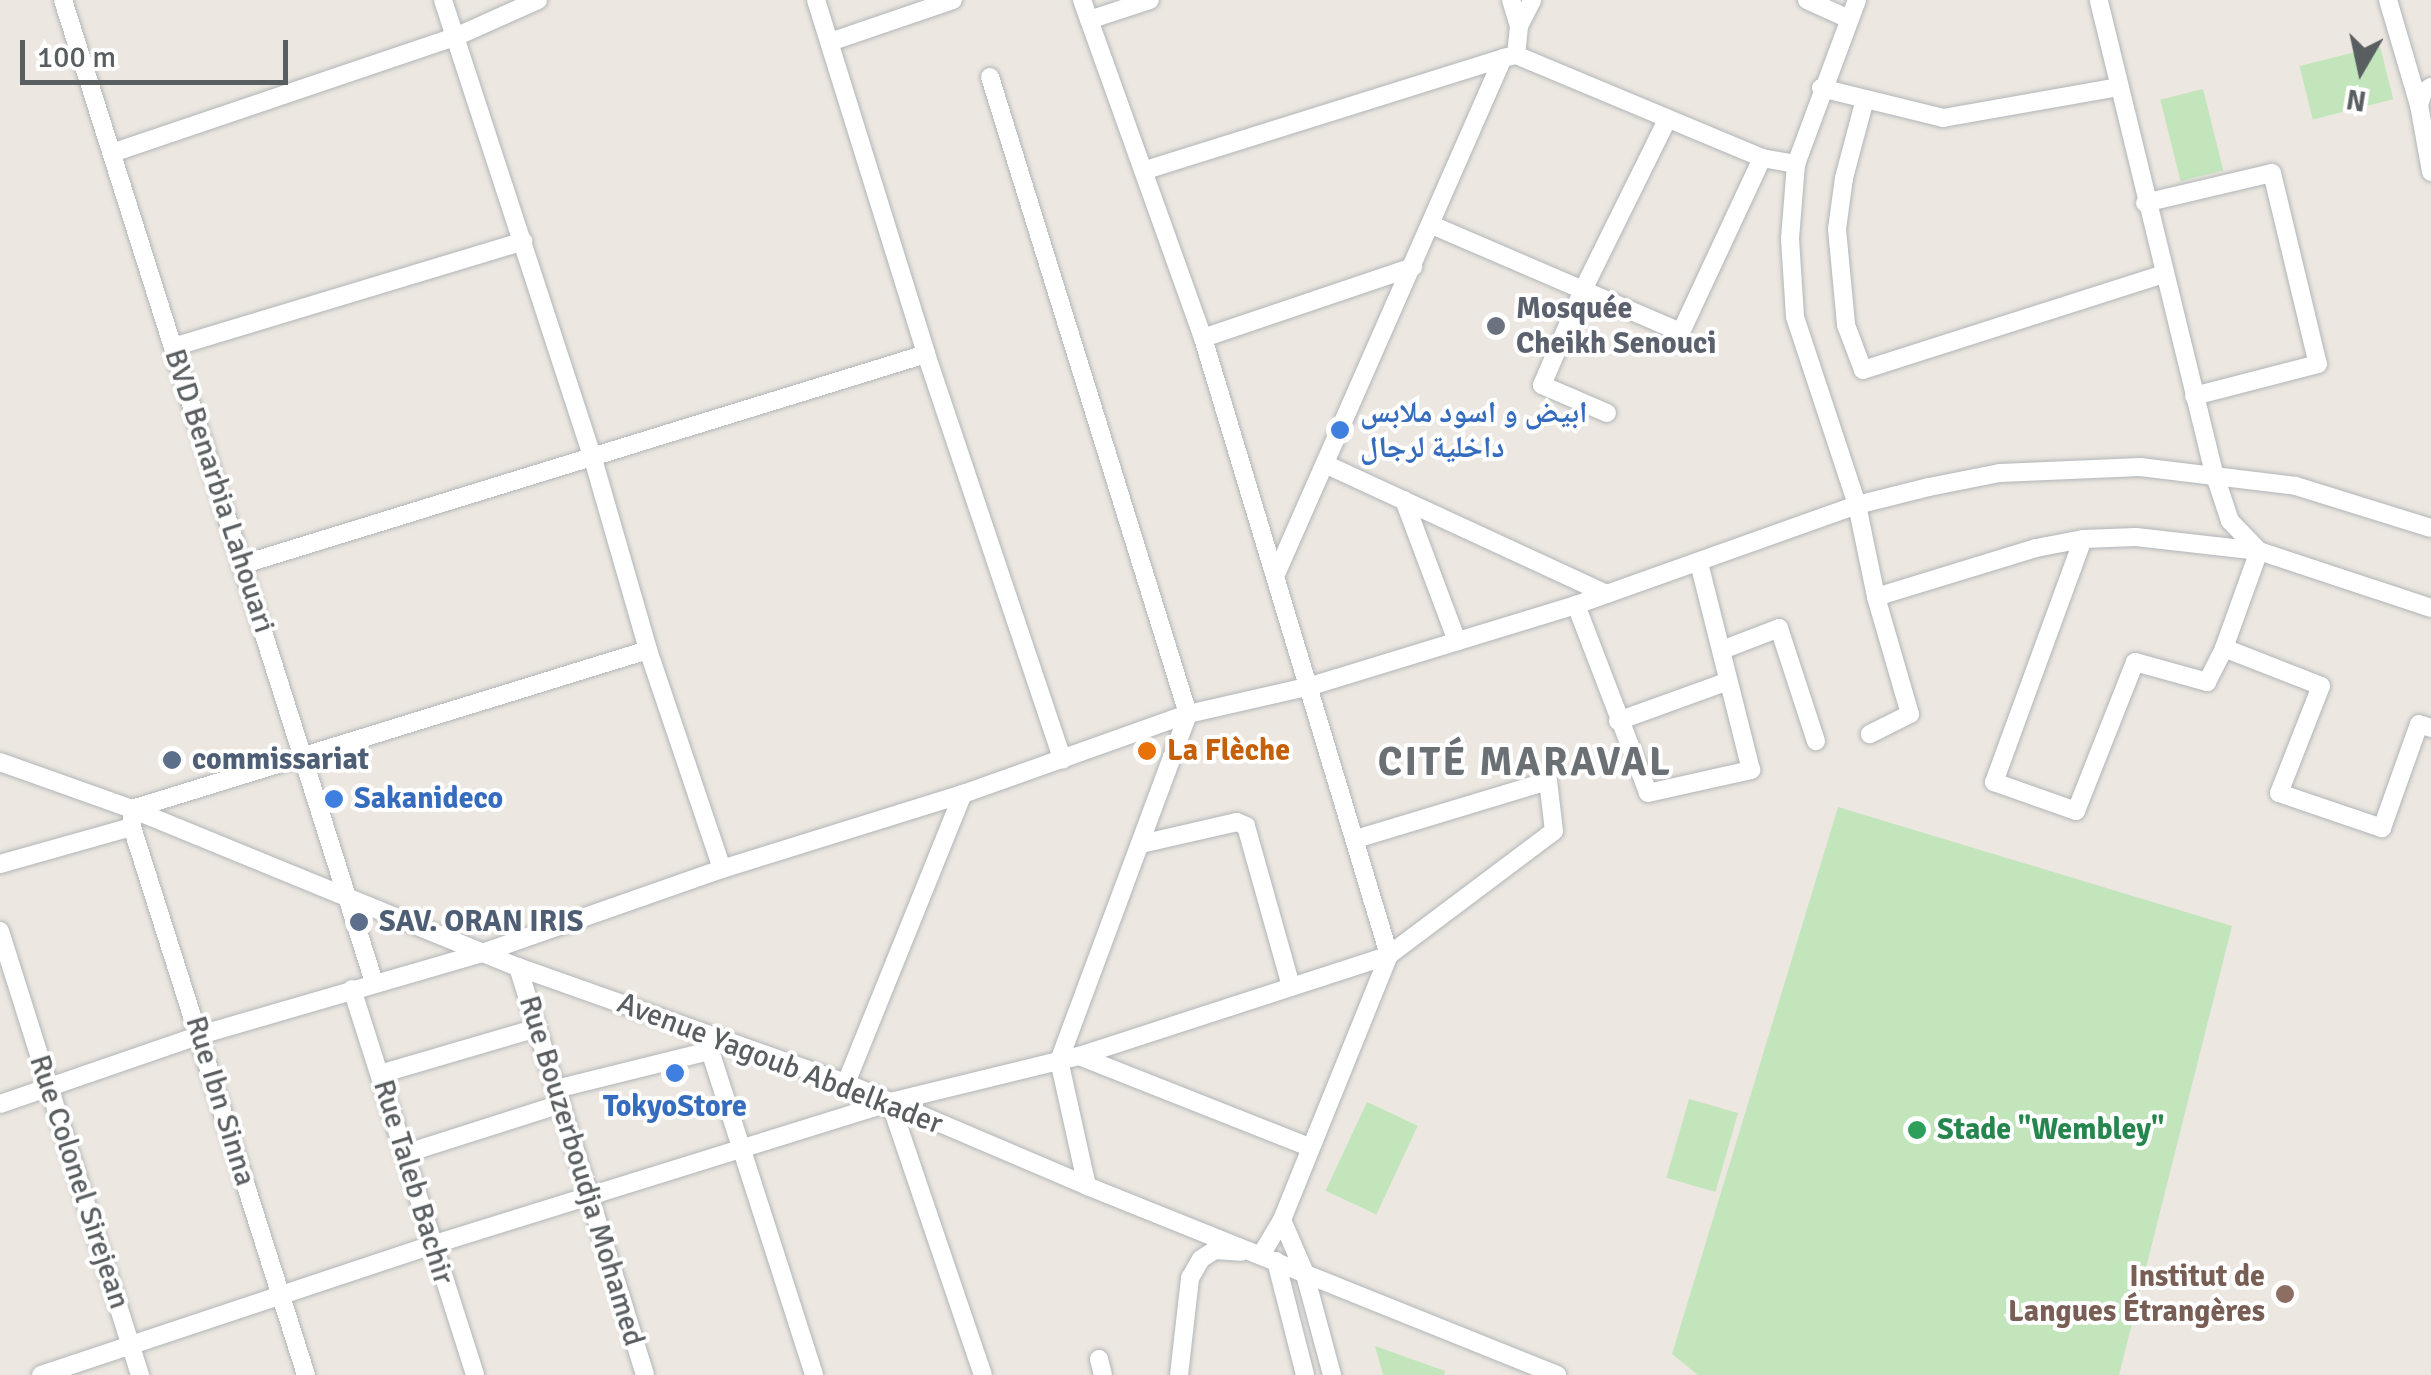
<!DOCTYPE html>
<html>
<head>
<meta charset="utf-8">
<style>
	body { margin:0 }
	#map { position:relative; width:2431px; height:1375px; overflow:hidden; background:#ece7e0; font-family:Signika,"Noto Naskh Arabic",sans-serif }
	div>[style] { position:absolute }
	.green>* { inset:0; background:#c3e5bb; transform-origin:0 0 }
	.roads { filter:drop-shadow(0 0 2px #b1b5b8) drop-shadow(0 0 2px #b1b5b8) }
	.minor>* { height:18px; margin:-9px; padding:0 9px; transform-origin:9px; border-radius:9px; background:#fff }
	.dots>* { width:28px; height:28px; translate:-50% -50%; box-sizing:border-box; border:5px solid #fff; border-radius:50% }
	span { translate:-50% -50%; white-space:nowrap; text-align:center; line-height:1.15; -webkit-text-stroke:8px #fff; paint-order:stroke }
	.worship-label { font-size:30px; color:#5b616d; font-weight:700 }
	.left { translate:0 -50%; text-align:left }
	.shop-label { font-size:30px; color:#366cbe; font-weight:700 }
	.street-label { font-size:30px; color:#595e61 }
	.food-label { font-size:30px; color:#c56008; font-weight:700 }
	.service-label { font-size:30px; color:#4e5e75; font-weight:700 }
	.leisure-label { font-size:30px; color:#27864d; font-weight:700 }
	.education-label { font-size:30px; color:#785e54; font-weight:700 }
	.right { translate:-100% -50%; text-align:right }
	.district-label { font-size:40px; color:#6a7073; font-weight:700; letter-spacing:2.5px }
	.north { position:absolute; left:2311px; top:20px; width:100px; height:100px; -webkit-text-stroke:8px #fff; paint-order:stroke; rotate:189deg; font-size:28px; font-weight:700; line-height:40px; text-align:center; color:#595e61 }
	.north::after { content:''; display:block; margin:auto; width:35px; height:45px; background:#595e61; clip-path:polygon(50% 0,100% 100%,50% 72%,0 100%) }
	.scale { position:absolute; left:20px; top:40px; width:268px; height:45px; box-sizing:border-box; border:5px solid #595e61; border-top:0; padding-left:12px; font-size:30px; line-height:35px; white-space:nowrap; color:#595e61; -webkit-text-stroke:8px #fff; paint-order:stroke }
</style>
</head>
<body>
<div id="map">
	<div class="green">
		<i style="left:2380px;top:46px;width:55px;height:83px;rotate:76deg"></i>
		<i style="left:2203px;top:89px;width:84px;height:44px;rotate:76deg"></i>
		<i style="clip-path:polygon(1838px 807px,2232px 926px,2119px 1375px,1698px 1375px,1672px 1354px)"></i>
		<i style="left:1689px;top:1099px;width:51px;height:82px;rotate:16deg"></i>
		<i style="left:1367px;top:1102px;width:56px;height:98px;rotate:25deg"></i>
		<i style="clip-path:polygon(1375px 1346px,1445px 1371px,1444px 1375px,1383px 1375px)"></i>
	</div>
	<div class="roads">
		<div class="minor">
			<i style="left:63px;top:0;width:1030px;rotate:72.43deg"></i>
			<i style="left:443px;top:0;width:483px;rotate:71.9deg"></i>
			<i style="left:593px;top:459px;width:199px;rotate:73.9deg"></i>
			<i style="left:648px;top:650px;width:231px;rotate:71.3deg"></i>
			<i style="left:816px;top:0;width:371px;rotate:72.7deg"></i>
			<i style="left:926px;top:354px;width:428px;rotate:71.4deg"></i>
			<i style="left:1082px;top:0;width:359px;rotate:70.3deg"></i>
			<i style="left:1203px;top:338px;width:644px;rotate:73.22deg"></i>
			<i style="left:1389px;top:955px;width:286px;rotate:112deg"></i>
			<i style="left:1282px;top:1220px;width:39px;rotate:121deg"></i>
			<i style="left:1511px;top:0;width:27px;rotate:73deg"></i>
			<i style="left:1807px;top:0;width:46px;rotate:24.3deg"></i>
			<i style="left:1857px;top:0;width:175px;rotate:110.4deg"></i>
			<i style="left:1796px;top:164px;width:75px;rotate:94.6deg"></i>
			<i style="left:1790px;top:239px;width:78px;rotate:86.3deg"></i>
			<i style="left:1795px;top:317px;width:198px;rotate:71.7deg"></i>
			<i style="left:1857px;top:505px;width:94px;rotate:78.3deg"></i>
			<i style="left:1876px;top:597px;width:122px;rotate:73.8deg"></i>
			<i style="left:1910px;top:714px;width:45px;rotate:153.4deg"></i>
			<i style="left:2388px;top:0;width:109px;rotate:73.6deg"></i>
			<i style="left:1089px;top:20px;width:64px;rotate:-18.2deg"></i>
			<i style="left:830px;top:42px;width:130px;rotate:-18.9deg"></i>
			<i style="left:1516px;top:55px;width:267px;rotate:22.7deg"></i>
			<i style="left:1762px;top:158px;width:35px;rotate:10deg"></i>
			<i style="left:990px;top:77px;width:667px;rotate:72.73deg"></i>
			<i style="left:1188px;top:714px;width:369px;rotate:110.4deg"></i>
			<i style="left:1059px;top:1060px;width:129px;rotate:77.5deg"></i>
			<i style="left:2431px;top:87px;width:9px;rotate:148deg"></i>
			<i style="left:2423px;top:92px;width:14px;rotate:107deg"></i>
			<i style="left:2419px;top:105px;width:68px;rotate:79.8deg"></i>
			<i style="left:1821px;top:88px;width:126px;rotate:13.8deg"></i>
			<i style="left:1943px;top:118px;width:179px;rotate:-10deg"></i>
			<i style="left:1865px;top:99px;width:82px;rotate:104.9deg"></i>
			<i style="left:1844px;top:178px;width:51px;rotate:97.8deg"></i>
			<i style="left:1837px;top:229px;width:96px;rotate:84.6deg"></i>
			<i style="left:1846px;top:325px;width:48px;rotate:69.3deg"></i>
			<i style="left:1863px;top:370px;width:315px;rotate:-17.7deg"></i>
			<i style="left:112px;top:153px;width:362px;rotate:-18.7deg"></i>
			<i style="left:455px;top:37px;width:91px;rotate:-24deg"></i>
			<i style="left:1146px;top:170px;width:374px;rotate:-17.4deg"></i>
			<i style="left:2145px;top:203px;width:130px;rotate:-13.3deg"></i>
			<i style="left:2272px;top:173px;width:196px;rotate:76.5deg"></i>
			<i style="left:2318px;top:364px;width:128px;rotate:165.5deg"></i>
			<i style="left:1432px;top:225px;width:271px;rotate:23.3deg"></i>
			<i style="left:1681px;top:332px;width:192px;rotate:-65deg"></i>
			<i style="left:1203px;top:338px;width:222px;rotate:-18.7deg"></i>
			<i style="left:173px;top:347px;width:366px;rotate:-16.8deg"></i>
			<i style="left:1607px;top:413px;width:71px;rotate:-156.7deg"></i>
			<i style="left:1542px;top:385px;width:101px;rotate:-66.7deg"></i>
			<i style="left:1582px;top:292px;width:192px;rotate:-63.7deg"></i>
			<i style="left:1325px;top:464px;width:310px;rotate:24.8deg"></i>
			<i style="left:1404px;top:500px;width:151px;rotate:69.4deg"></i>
			<i style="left:2083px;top:539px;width:259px;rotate:110.1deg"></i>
			<i style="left:1994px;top:782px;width:87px;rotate:19.5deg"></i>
			<i style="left:2076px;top:811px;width:160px;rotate:-68.4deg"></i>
			<i style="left:2135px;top:662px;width:75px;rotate:15.5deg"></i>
			<i style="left:2207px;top:682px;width:38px;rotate:-63deg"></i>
			<i style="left:2224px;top:648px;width:103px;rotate:-70.2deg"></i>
			<i style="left:2259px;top:551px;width:42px;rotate:-134deg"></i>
			<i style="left:2230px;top:521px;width:51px;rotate:-108.4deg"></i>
			<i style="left:2214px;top:473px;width:487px;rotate:-103.7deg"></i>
			<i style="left:241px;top:565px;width:717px;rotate:-17.12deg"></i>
			<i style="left:1277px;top:572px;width:561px;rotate:-66.27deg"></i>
			<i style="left:1503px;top:58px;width:13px;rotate:-13deg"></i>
			<i style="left:1516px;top:55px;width:29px;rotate:-84deg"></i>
			<i style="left:1519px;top:26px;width:29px;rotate:-63deg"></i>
			<i style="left:1876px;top:597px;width:167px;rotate:-17deg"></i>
			<i style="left:2036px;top:548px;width:48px;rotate:-10.8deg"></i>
			<i style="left:2083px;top:539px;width:53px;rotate:-2.2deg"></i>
			<i style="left:2136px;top:537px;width:124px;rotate:6.5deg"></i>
			<i style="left:2259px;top:551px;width:181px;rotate:18.3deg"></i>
			<i style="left:1576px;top:605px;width:201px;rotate:69deg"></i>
			<i style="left:1648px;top:793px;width:106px;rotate:-12.6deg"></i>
			<i style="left:1751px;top:770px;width:213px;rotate:-104.1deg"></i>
			<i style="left:2224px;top:648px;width:104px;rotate:21.4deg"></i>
			<i style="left:2321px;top:686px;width:115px;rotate:111.4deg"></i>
			<i style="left:2279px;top:793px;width:109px;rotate:18.8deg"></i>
			<i style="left:2382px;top:828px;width:110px;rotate:-70.4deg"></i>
			<i style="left:2419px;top:724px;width:13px;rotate:18deg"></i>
			<i style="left:1722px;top:650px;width:61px;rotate:-21.1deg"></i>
			<i style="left:1779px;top:628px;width:119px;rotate:71.9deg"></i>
			<i style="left:1618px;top:721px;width:115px;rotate:-19.9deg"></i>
			<i style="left:0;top:762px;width:140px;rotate:19.6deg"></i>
			<i style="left:132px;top:809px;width:417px;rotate:22.3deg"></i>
			<i style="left:518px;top:967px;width:348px;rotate:19.5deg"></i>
			<i style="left:846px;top:1083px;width:262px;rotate:23.1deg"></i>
			<i style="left:1087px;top:1186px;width:507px;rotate:21.91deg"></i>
			<i style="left:132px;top:827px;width:575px;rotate:72.38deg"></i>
			<i style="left:1141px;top:844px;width:98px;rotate:-12.9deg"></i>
			<i style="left:1237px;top:822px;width:10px;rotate:24deg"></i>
			<i style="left:1246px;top:826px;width:166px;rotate:74.3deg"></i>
			<i style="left:0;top:864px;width:137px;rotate:-15.7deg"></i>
			<i style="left:132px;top:827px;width:18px;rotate:-90deg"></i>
			<i style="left:132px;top:809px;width:540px;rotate:-17.13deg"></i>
			<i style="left:0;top:931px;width:466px;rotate:72.5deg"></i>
			<i style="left:518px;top:967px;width:427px;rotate:72.7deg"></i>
			<i style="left:352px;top:989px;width:405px;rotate:72.3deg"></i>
			<i style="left:705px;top:1035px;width:357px;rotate:72.2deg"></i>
			<i style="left:1079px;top:1056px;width:247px;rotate:21.6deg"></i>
			<i style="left:380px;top:1074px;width:164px;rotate:-16.3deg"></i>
			<i style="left:846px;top:1083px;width:312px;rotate:-68deg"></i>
			<i style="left:556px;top:1089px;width:159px;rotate:-13.9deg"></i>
			<i style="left:890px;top:1102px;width:288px;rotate:71.2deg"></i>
			<i style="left:0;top:1104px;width:212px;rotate:-19deg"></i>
			<i style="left:200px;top:1035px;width:297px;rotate:-16.2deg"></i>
			<i style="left:485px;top:952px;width:251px;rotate:-19.3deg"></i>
			<i style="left:722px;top:869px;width:252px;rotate:-17.3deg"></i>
			<i style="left:963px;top:794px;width:239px;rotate:-19.6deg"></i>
			<i style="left:1188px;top:714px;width:126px;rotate:-12.8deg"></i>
			<i style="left:1311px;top:686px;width:277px;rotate:-17deg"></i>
			<i style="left:1576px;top:605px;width:298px;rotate:-19.6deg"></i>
			<i style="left:1857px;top:505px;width:74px;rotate:-14deg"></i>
			<i style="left:1929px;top:487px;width:72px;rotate:-11.2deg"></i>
			<i style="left:2000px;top:473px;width:140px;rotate:-2.5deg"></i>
			<i style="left:2140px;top:467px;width:157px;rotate:6.9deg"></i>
			<i style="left:2296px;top:486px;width:141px;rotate:17.3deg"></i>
			<i style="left:404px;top:1154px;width:165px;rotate:-17.7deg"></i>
			<i style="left:1282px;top:1220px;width:56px;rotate:66.7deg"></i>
			<i style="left:1304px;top:1271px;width:108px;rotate:74.9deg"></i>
			<i style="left:1276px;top:1261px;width:118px;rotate:75.7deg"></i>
			<i style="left:1099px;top:1359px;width:16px;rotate:76deg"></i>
			<i style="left:41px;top:1375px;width:412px;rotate:-18.4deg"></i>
			<i style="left:432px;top:1245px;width:480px;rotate:-17.3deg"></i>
			<i style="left:890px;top:1102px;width:195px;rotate:-13.7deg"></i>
			<i style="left:1079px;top:1056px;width:326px;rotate:-18deg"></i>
			<i style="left:1389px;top:955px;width:206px;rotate:-36.9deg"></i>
			<i style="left:1554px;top:831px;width:50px;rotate:-96.8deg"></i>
			<i style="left:1548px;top:781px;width:201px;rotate:163.2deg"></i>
			<i style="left:1179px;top:1375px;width:98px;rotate:-83.5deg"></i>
			<i style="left:1190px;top:1278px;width:22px;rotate:-60deg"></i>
			<i style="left:1201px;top:1259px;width:17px;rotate:-33deg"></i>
			<i style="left:1215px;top:1250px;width:26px;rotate:4deg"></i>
		</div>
	</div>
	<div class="dots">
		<i style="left:1496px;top:326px;background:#6b7280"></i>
		<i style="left:1340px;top:430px;background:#3f7fe0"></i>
		<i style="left:1147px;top:751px;background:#e8710a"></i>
		<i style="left:172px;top:760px;background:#5c6f8a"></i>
		<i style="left:334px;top:799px;background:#3f7fe0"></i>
		<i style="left:359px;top:922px;background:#5c6f8a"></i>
		<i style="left:675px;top:1073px;background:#3f7fe0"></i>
		<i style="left:1917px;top:1130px;background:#2e9e5b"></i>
		<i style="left:2285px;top:1294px;background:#8d6e63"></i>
	</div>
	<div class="worship-label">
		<span class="left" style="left:1516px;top:326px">Mosquée<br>Cheikh Senouci</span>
	</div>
	<div class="shop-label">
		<span class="left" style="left:1360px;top:430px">ابيض و اسود ملابس<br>داخلية لرجال</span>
		<span class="left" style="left:354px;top:799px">Sakanideco</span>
		<span style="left:675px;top:1107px">TokyoStore</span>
	</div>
	<div class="street-label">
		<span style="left:219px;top:491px;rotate:72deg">BVD Benarbia Lahouari</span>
		<span style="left:780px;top:1064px;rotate:21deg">Avenue Yagoub Abdelkader</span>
		<span style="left:220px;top:1101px;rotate:73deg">Rue Ibn Sinna</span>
		<span style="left:581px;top:1171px;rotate:73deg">Rue Bouzerboudja Mohamed</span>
		<span style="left:79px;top:1182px;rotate:72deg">Rue Colonel Sirejean</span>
		<span style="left:413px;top:1182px;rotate:73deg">Rue Taleb Bachir</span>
	</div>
	<div class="food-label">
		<span class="left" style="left:1167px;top:751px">La Flèche</span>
	</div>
	<div class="service-label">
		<span class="left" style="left:192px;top:760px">commissariat</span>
		<span class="left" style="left:379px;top:922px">SAV. ORAN IRIS</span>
	</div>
	<div class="leisure-label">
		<span class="left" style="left:1937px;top:1130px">Stade "Wembley"</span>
	</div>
	<div class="education-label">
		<span class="right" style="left:2265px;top:1294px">Institut de<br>Langues Étrangères</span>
	</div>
	<div class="district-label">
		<span style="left:1525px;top:762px">CITÉ MARAVAL</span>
	</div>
	<div class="north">N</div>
	<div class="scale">100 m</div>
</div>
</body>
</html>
